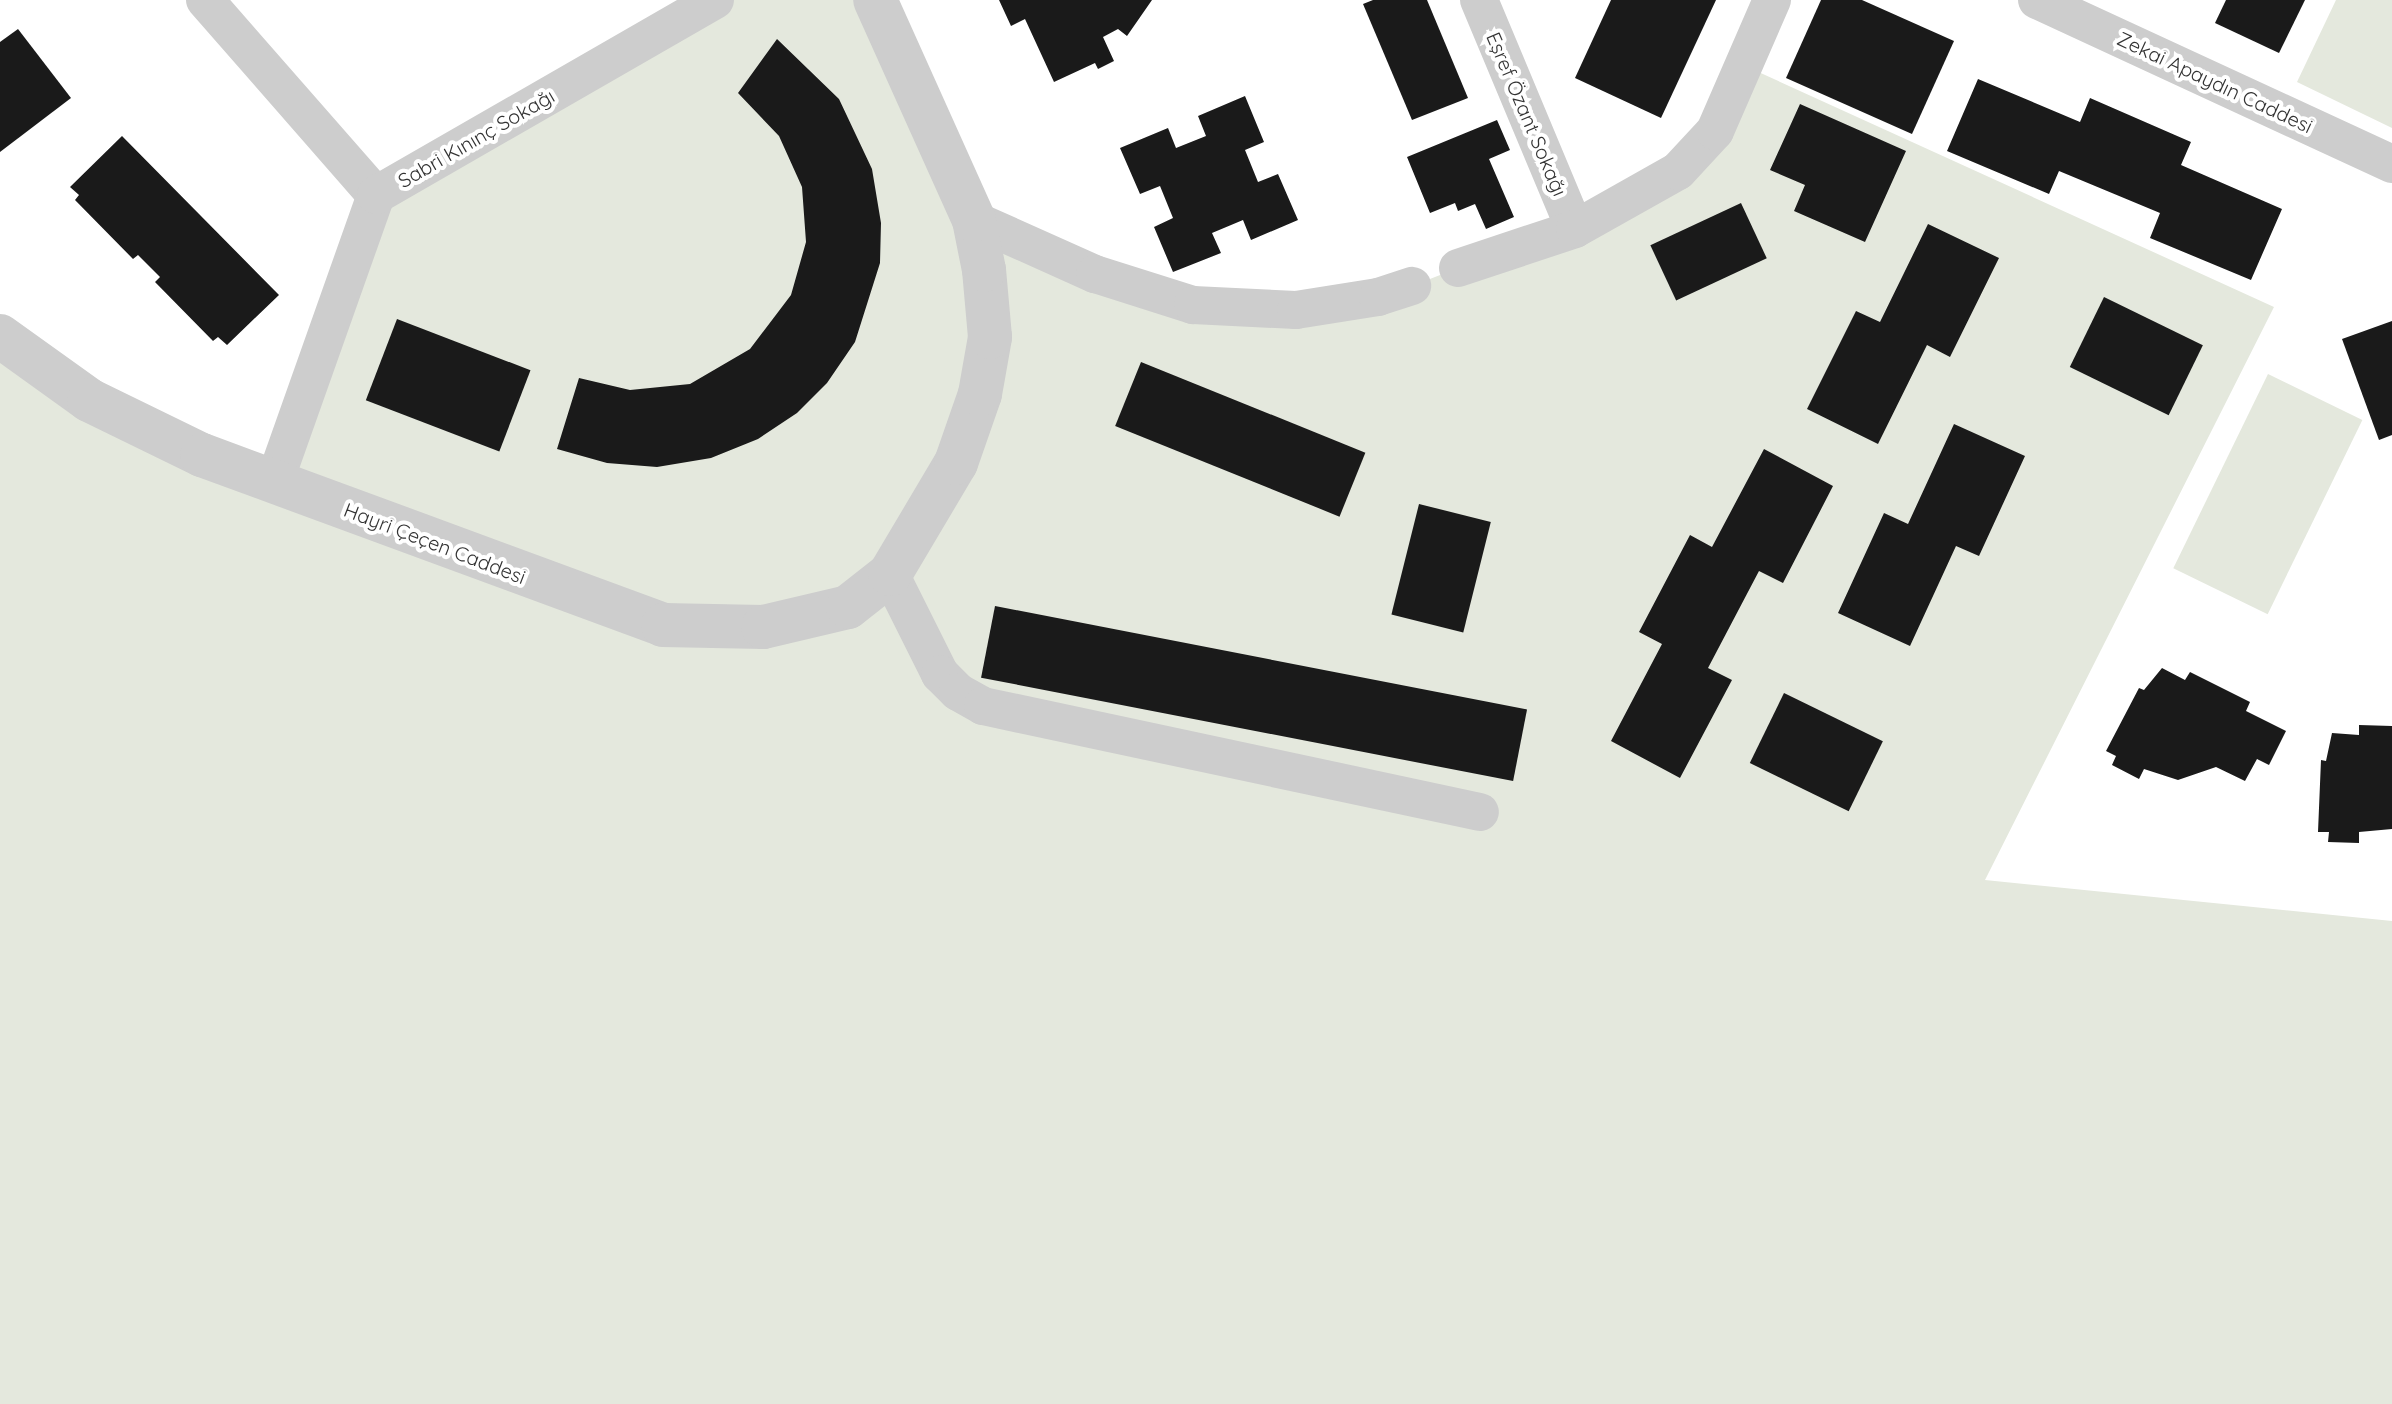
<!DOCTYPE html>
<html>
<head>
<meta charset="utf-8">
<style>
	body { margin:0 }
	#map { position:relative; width:2392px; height:1404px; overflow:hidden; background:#fff; font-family:Quicksand,sans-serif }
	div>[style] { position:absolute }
	.green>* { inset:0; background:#e4e8dd; transform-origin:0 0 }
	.building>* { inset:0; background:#1a1a1a; transform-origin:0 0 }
	.minor>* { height:38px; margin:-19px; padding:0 19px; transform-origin:19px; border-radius:19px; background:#cdcdcd }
	.tertiary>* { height:44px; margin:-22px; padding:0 22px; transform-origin:22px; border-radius:22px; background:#cdcdcd }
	span { translate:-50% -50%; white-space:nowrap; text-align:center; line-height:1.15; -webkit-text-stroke:8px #fff; paint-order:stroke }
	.street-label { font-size:20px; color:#333 }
</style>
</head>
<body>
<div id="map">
	<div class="green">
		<i style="clip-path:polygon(715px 0,875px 0,973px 220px,1159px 297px,1412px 286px,1458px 268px,1678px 171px,1743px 65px,2274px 307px,1985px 880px,2392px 921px,2392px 1404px,0 1404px,0 336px,274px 483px,376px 195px)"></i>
		<i style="clip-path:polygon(2336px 0,2392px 0,2392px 128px,2297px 82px)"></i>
		<i style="left:2268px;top:374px;width:105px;height:216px;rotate:26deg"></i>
	</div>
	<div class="building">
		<i style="clip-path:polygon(999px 0,1152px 0,1127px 36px,1118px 29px,1103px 37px,1114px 61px,1098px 69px,1095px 63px,1054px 82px,1025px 19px,1011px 26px)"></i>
		<i style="clip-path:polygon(1373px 0,1427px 0,1468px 98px,1412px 120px,1363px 4px)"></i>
		<i style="clip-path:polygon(1611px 0,1716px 0,1661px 118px,1575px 78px)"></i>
		<i style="clip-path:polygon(1821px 0,1862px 0,1954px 41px,1912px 134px,1786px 78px)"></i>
		<i style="clip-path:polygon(2226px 0,2305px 0,2279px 53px,2215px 23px)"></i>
		<i style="clip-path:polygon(18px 29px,71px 98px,0 152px,0 42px)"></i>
		<i style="clip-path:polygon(777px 39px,839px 99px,872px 169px,881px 223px,880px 263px,855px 342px,827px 383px,797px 413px,758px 439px,711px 458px,657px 467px,607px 463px,557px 449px,579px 378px,630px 390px,690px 384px,750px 349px,791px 295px,806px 242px,802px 187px,779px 136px,738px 93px)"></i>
		<i style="clip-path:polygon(1978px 79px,2080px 122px,2090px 98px,2191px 142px,2181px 165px,2282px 209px,2251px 280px,2150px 238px,2160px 213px,2059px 171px,2049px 194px,1947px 151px)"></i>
		<i style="clip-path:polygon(1245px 96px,1264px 142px,1245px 150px,1258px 182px,1278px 174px,1298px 220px,1251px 240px,1243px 220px,1212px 233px,1221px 253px,1173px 272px,1154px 227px,1173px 218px,1160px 186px,1140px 194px,1120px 148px,1168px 128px,1176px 148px,1206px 136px,1198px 116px)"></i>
		<i style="clip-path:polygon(1800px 104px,1906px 151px,1865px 242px,1794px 211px,1805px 185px,1770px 170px)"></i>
		<i style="clip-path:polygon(1497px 120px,1510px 150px,1489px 159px,1514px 217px,1486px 229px,1475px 204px,1458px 211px,1455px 203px,1430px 213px,1407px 157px)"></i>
		<i style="clip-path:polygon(122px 136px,279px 295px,227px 345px,218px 337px,213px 341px,155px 282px,160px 277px,138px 255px,133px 259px,75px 200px,79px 195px,70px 187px)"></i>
		<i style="left:1741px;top:203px;width:61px;height:100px;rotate:65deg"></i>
		<i style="clip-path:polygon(1928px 224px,1999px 258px,1950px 357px,1927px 345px,1878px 444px,1807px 409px,1856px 311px,1880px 322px)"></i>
		<i style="left:2104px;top:297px;width:110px;height:78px;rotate:26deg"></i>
		<i style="left:397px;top:319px;width:143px;height:87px;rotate:21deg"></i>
		<i style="clip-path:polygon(2392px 321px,2392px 435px,2379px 440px,2342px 339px)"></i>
		<i style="left:1141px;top:362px;width:242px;height:69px;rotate:22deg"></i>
		<i style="clip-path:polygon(1954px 424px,2025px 456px,1979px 556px,1956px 546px,1910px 646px,1838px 613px,1884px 513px,1908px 524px)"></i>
		<i style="clip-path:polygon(1764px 449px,1833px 486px,1783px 583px,1759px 571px,1708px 668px,1732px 680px,1680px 778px,1611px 741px,1662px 644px,1639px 632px,1690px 535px,1712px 547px)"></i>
		<i style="left:1419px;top:504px;width:74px;height:114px;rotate:14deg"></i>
		<i style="left:995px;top:606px;width:542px;height:73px;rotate:11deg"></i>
		<i style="clip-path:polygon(2162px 668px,2185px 680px,2190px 672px,2250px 702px,2246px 711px,2286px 731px,2269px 765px,2257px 759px,2245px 781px,2216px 767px,2178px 780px,2144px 769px,2139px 779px,2112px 765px,2116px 756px,2106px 751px,2139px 688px,2144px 690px)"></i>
		<i style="left:1784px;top:693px;width:110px;height:78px;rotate:26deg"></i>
		<i style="clip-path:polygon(2359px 725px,2392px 726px,2392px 829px,2359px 832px,2359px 843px,2328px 842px,2329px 832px,2318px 832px,2321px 760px,2326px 761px,2332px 733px,2359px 735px)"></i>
	</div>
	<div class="minor">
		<i style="left:205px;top:0;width:259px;rotate:48.8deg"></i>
		<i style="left:1479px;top:0;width:248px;rotate:67.3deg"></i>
		<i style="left:2037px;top:0;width:391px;rotate:24.8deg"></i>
		<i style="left:974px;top:220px;width:133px;rotate:24.1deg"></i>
		<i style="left:1095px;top:274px;width:103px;rotate:17.6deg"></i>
		<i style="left:1193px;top:305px;width:103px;rotate:2.8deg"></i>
		<i style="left:1296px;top:310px;width:83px;rotate:-9deg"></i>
		<i style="left:1378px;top:297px;width:36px;rotate:-18deg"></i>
		<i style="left:1458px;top:268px;width:123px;rotate:-18.4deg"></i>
		<i style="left:1575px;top:229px;width:118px;rotate:-29.4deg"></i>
		<i style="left:1678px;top:171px;width:54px;rotate:-47.2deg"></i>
		<i style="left:1715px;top:131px;width:143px;rotate:-66.5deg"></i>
		<i style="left:274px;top:483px;width:306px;rotate:-70.5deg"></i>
		<i style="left:376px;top:195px;width:391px;rotate:-29.9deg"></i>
		<i style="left:890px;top:574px;width:112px;rotate:63.4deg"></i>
		<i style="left:940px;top:674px;width:25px;rotate:45deg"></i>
		<i style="left:958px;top:692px;width:29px;rotate:29deg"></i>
		<i style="left:983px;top:706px;width:508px;rotate:12.04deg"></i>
	</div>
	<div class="tertiary">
		<i style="left:0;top:336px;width:110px;rotate:35.7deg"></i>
		<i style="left:89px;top:400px;width:126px;rotate:26deg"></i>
		<i style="left:202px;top:455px;width:491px;rotate:20.2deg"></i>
		<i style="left:663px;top:625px;width:100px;rotate:1.1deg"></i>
		<i style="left:763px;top:627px;width:87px;rotate:-13.2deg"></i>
		<i style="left:848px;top:607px;width:53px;rotate:-38.2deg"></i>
		<i style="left:890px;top:574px;width:129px;rotate:-59.3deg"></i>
		<i style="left:956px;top:463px;width:73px;rotate:-70.8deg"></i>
		<i style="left:980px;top:394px;width:58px;rotate:-80deg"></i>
		<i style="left:990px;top:337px;width:67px;rotate:-95.1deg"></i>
		<i style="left:984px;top:270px;width:51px;rotate:-101.3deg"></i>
		<i style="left:974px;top:220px;width:241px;rotate:-114.2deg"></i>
	</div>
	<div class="street-label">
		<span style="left:2215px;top:82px;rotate:25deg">Zekai Apaydın Caddesi</span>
		<span style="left:1527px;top:114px;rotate:67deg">Eşref Özant Sokağı</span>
		<span style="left:476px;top:138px;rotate:-30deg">Sabri Kınınç Sokağı</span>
		<span style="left:435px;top:543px;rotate:21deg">Hayri Çeçen Caddesi</span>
	</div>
</div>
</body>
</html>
